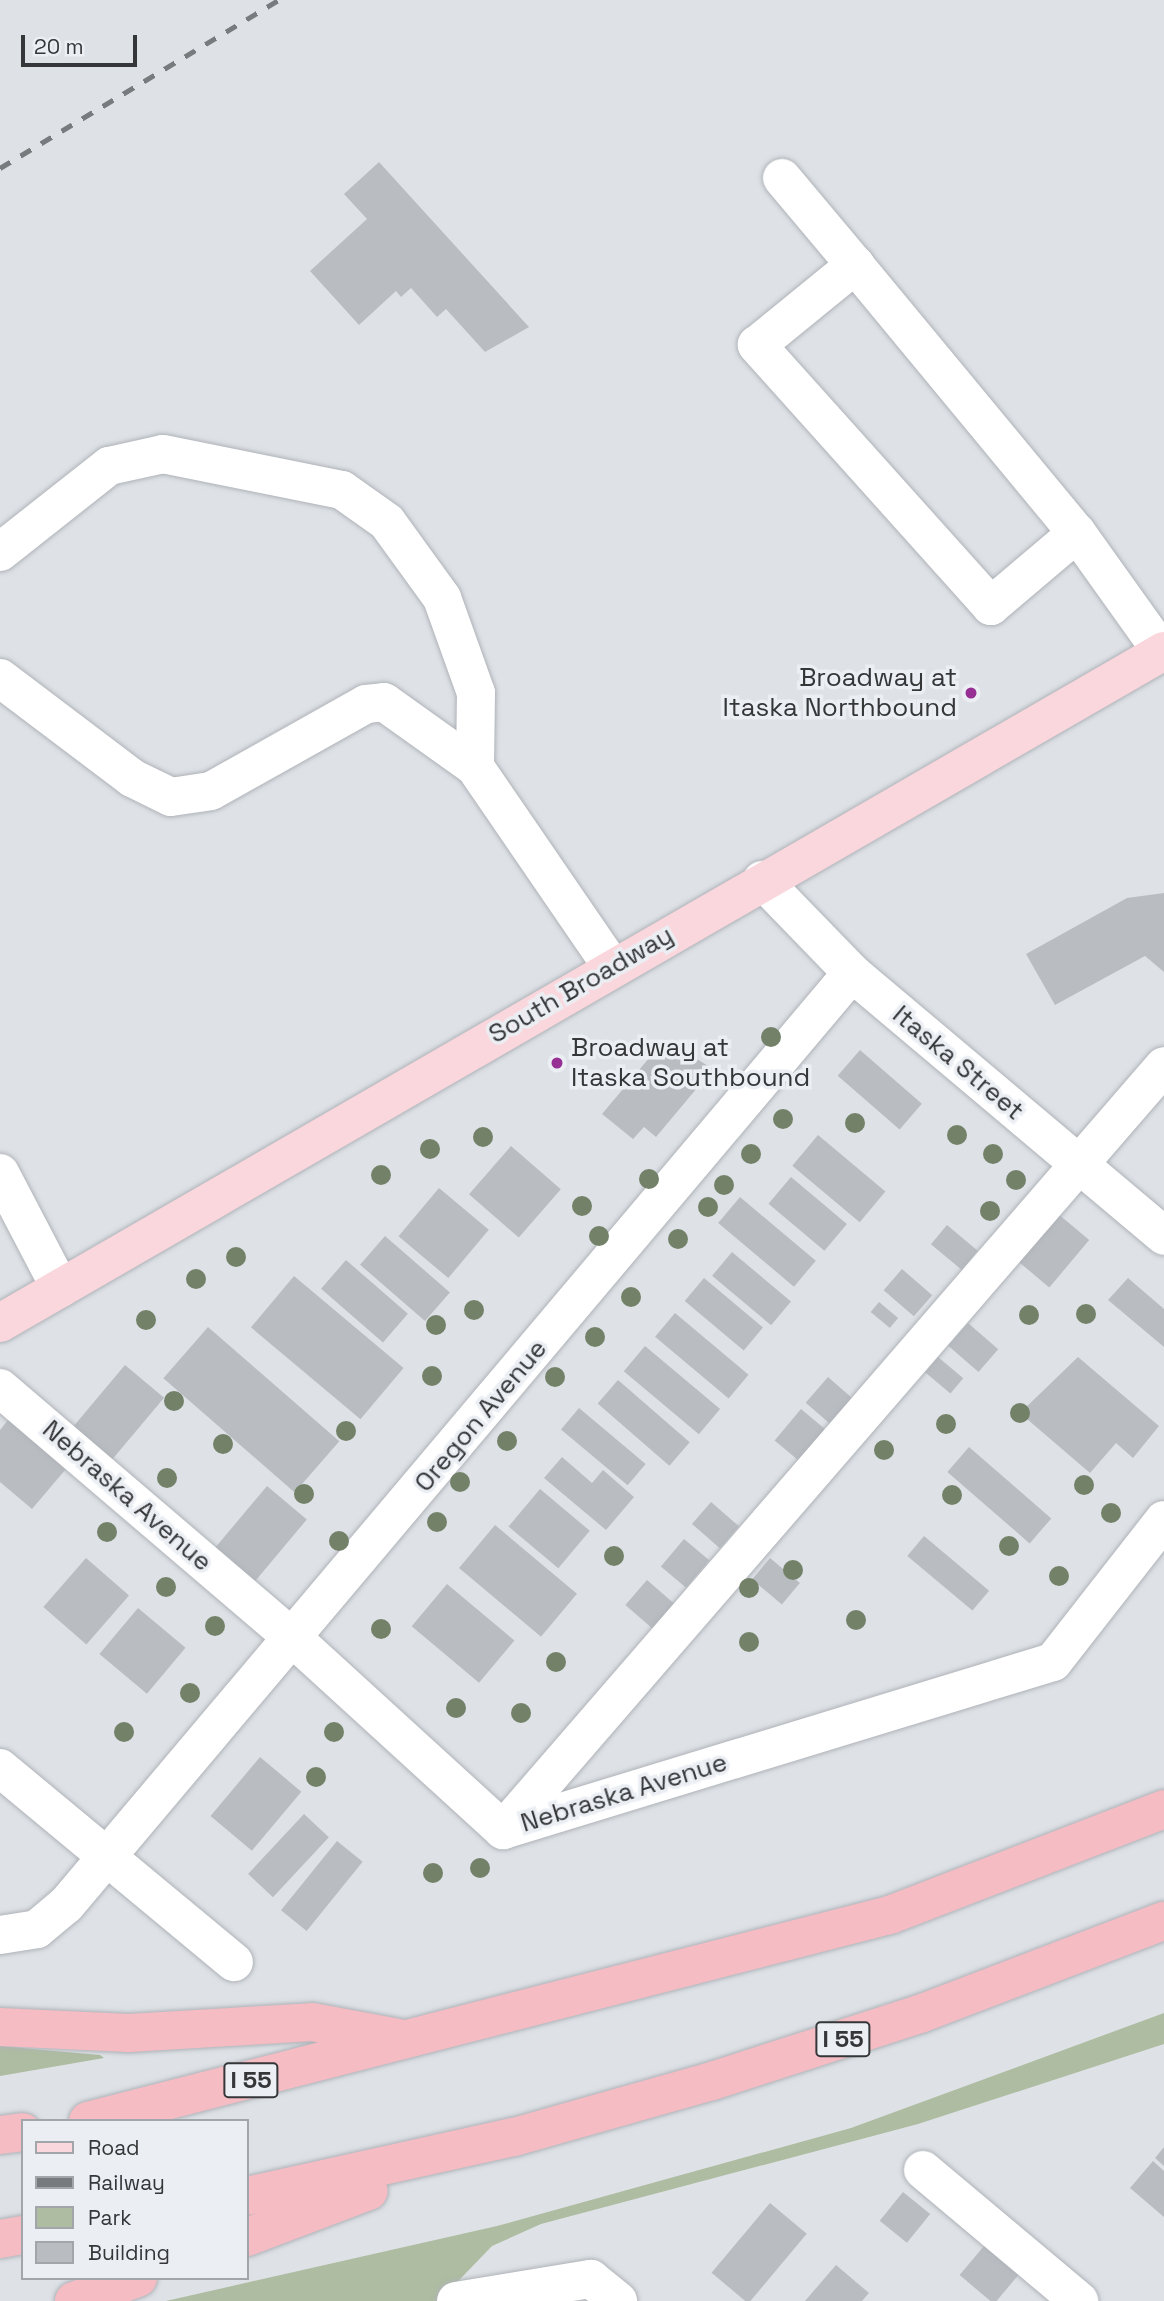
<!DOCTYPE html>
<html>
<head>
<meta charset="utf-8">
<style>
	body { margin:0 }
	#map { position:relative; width:1164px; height:2301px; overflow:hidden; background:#dee2e7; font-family:"Space Grotesk",sans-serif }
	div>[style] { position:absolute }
	.green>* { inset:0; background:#aebca1 }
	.building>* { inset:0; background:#b9bdc2; transform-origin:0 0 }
	.roads { filter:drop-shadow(0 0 2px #afb3b8) drop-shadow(0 0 2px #afb3b8) }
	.minor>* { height:38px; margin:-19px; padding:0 19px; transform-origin:19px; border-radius:19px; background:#fff }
	.major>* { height:38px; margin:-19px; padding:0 19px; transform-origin:19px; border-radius:19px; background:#fad7dc }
	.highway>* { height:38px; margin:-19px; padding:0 19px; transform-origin:19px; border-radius:19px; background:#f6bcc4 }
	.rail>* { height:5px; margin-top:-2.5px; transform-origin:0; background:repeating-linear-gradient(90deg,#787b7e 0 12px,transparent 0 24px) }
	.trees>* { width:20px; height:20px; margin:-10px; border-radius:50%; background:#738168 }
	.dots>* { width:19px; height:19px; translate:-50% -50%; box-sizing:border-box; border:4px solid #ebeff4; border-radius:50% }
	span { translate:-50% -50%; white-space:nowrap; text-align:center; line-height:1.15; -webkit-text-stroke:7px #ebeff4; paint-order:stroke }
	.shield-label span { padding:2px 5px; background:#ebeff4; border:2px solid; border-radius:5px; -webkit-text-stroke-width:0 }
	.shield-label { font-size:24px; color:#353638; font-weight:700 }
	.poi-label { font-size:26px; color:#353638 }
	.right { translate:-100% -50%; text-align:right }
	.left { translate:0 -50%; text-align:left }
	.street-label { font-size:26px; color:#353638 }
	.legend { position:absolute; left:21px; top:2119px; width:228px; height:161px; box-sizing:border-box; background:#ebeff4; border:2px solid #a2a5a9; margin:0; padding:9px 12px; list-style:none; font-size:21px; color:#353638 }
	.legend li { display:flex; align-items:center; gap:14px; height:35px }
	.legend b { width:35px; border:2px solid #a2a5a9 }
	.scale { position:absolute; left:21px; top:35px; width:116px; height:32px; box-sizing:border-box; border:4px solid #353638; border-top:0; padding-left:9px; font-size:21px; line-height:24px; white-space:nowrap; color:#353638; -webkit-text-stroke:5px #ebeff4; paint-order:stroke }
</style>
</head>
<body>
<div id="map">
	<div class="green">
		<i style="clip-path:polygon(1164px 2013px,1164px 2044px,918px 2124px,541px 2224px,492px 2246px,439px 2301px,166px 2301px,497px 2226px,851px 2128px)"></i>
		<i style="clip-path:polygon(0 2046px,100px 2055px,104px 2058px,0 2076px)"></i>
	</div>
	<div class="building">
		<i style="clip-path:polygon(379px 162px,529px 327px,485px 352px,446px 309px,437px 317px,411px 288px,401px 297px,396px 291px,359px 325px,310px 271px,367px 219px,344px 194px)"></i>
		<i style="clip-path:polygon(1164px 893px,1164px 972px,1145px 956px,1055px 1005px,1026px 954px,1127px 898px)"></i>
		<i style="clip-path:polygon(665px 1039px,713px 1069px,656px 1137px,644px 1127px,633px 1139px,602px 1114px)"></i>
		<i style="left:860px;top:1050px;width:82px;height:34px;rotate:41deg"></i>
		<i style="left:818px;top:1135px;width:88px;height:40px;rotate:40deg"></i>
		<i style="left:511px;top:1146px;width:66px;height:64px;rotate:41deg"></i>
		<i style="left:791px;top:1177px;width:73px;height:35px;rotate:40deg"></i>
		<i style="left:439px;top:1188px;width:65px;height:63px;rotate:40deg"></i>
		<i style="left:740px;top:1197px;width:99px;height:34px;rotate:40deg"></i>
		<i style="left:1057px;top:1213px;width:42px;height:62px;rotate:40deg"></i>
		<i style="left:947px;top:1225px;width:40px;height:25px;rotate:40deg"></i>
		<i style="left:385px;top:1236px;width:86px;height:38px;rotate:41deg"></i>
		<i style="left:732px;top:1252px;width:77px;height:31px;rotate:40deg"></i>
		<i style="left:346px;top:1260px;width:82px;height:38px;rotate:41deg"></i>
		<i style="left:902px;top:1269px;width:40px;height:28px;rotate:41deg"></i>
		<i style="left:294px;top:1276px;width:143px;height:67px;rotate:40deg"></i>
		<i style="left:704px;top:1278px;width:77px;height:30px;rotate:40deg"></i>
		<i style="clip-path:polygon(1128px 1278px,1164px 1309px,1164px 1347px,1108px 1300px)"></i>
		<i style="left:879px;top:1302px;width:25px;height:13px;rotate:40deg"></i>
		<i style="left:675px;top:1313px;width:96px;height:31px;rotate:40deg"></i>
		<i style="left:968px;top:1323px;width:40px;height:30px;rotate:41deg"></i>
		<i style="left:208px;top:1327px;width:174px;height:68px;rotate:41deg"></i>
		<i style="left:645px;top:1346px;width:98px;height:33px;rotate:40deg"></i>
		<i style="left:938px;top:1357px;width:33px;height:20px;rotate:40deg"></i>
		<i style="clip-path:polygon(1078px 1357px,1159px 1426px,1133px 1458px,1116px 1443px,1090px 1473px,1020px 1413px)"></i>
		<i style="left:125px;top:1365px;width:51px;height:82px;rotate:40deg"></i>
		<i style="left:828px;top:1377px;width:33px;height:34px;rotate:41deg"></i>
		<i style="left:618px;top:1380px;width:95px;height:31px;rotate:41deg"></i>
		<i style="left:579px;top:1408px;width:87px;height:28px;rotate:40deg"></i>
		<i style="left:801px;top:1409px;width:34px;height:41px;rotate:40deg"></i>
		<i style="clip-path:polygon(8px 1420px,66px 1469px,32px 1509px,0 1482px,0 1430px)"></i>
		<i style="left:969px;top:1447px;width:109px;height:33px;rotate:41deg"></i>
		<i style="clip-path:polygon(562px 1457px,592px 1483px,603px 1470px,634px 1497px,606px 1530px,544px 1478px)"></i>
		<i style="left:267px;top:1486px;width:52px;height:83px;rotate:40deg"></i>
		<i style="left:540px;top:1489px;width:65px;height:49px;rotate:40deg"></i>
		<i style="left:711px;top:1502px;width:37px;height:29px;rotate:41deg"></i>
		<i style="left:495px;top:1525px;width:107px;height:56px;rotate:40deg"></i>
		<i style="left:924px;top:1536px;width:85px;height:26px;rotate:40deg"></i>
		<i style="left:684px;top:1539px;width:33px;height:36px;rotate:40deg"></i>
		<i style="left:86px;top:1558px;width:57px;height:65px;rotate:41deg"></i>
		<i style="left:770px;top:1558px;width:39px;height:28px;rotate:40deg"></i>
		<i style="left:647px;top:1580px;width:37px;height:33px;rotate:41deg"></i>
		<i style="left:447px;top:1584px;width:88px;height:55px;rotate:40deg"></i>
		<i style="left:138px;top:1608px;width:62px;height:60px;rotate:40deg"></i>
		<i style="left:260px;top:1757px;width:54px;height:77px;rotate:40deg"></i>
		<i style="left:304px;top:1814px;width:34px;height:82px;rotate:43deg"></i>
		<i style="left:337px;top:1841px;width:33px;height:89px;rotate:39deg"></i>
		<i style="clip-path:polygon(1164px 2147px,1164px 2166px,1155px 2158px)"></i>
		<i style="clip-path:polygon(1153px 2161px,1164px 2171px,1164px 2217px,1130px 2188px)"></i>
		<i style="left:903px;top:2192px;width:35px;height:37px;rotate:39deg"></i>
		<i style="left:770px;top:2203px;width:48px;height:91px;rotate:40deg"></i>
		<i style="left:984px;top:2246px;width:45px;height:38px;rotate:40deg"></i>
		<i style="clip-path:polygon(836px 2265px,869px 2293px,862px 2301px,805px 2301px)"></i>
	</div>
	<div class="roads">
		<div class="minor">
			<i style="left:782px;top:178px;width:114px;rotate:50deg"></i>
			<i style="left:1077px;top:533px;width:113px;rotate:139.7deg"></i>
			<i style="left:991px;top:606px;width:351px;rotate:-131.9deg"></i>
			<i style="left:757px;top:345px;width:127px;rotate:-39.2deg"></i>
			<i style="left:855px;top:265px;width:348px;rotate:50.4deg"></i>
			<i style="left:1077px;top:533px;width:146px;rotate:54.5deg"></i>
			<i style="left:0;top:552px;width:139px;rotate:-38.3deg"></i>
			<i style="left:109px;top:466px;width:55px;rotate:-12.5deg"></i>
			<i style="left:163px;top:454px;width:183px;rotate:11.4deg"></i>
			<i style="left:342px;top:490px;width:55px;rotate:35.4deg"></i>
			<i style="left:387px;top:522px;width:94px;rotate:54.1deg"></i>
			<i style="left:442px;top:598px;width:101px;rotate:70.3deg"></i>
			<i style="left:476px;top:693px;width:74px;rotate:90.8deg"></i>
			<i style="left:0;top:678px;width:166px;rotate:37.1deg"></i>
			<i style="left:132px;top:778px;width:43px;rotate:26deg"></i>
			<i style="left:171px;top:797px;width:40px;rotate:-8.5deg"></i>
			<i style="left:211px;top:791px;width:178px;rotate:-29.3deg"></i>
			<i style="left:366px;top:704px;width:18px;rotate:-6deg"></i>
			<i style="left:384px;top:702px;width:112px;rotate:35.5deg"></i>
			<i style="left:475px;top:767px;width:242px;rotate:55.6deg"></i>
			<i style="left:762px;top:880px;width:129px;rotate:45.9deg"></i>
			<i style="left:852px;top:973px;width:408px;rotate:40.1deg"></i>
			<i style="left:0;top:1173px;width:130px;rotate:62.4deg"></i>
			<i style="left:0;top:1388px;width:388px;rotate:40.5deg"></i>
			<i style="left:295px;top:1640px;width:282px;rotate:42.4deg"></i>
			<i style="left:0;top:1768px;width:304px;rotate:39.7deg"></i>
			<i style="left:503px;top:1830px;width:1010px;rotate:-49.13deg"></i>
			<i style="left:503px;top:1830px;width:575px;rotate:-16.99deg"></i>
			<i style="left:1053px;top:1662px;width:180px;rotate:-52deg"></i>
			<i style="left:0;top:1935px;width:37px;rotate:-9deg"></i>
			<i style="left:37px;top:1929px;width:38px;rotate:-40deg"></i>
			<i style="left:66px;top:1905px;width:1219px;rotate:-49.86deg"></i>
			<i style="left:923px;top:2170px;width:204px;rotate:40deg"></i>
			<i style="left:456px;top:2301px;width:137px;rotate:-9.3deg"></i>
			<i style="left:591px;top:2279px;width:35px;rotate:39deg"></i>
		</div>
		<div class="major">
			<i style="left:0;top:1323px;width:1344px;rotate:-30deg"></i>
		</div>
		<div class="highway">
			<i style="left:0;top:2027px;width:129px;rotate:2.7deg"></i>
			<i style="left:129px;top:2033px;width:183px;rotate:-3.4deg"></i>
			<i style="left:312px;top:2022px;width:88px;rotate:10.4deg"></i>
			<i style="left:88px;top:2121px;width:828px;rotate:-14.41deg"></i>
			<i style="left:890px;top:1915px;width:294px;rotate:-21.1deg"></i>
			<i style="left:0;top:2135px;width:23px;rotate:-7deg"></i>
			<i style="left:247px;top:2196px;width:273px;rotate:-12.5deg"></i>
			<i style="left:514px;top:2137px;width:206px;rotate:-15.8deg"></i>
			<i style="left:712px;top:2081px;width:219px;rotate:-17.9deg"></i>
			<i style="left:920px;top:2014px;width:261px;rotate:-20.9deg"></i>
			<i style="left:247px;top:2237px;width:130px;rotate:-20.7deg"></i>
			<i style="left:0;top:2239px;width:23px;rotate:-10deg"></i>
			<i style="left:74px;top:2301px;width:68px;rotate:-19.8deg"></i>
		</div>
	</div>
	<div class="rail">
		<i style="left:0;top:168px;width:326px;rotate:-31.1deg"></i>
	</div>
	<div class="trees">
		<i style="left:771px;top:1037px"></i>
		<i style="left:783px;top:1119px"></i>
		<i style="left:855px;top:1123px"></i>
		<i style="left:957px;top:1135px"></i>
		<i style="left:483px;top:1137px"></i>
		<i style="left:430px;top:1149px"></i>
		<i style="left:751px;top:1154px"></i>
		<i style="left:993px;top:1154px"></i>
		<i style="left:381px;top:1175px"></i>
		<i style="left:649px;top:1179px"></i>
		<i style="left:1016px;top:1180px"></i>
		<i style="left:724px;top:1185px"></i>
		<i style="left:582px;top:1206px"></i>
		<i style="left:708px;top:1207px"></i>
		<i style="left:990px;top:1211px"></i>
		<i style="left:599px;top:1236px"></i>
		<i style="left:678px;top:1239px"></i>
		<i style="left:236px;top:1257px"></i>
		<i style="left:196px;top:1279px"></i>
		<i style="left:631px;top:1297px"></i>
		<i style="left:474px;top:1310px"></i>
		<i style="left:1086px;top:1314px"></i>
		<i style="left:1029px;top:1315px"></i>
		<i style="left:146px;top:1320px"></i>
		<i style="left:436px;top:1325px"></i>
		<i style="left:595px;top:1337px"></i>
		<i style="left:432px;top:1376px"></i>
		<i style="left:555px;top:1377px"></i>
		<i style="left:174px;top:1401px"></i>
		<i style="left:1020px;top:1413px"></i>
		<i style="left:946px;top:1424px"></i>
		<i style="left:346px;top:1431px"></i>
		<i style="left:507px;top:1441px"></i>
		<i style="left:223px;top:1444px"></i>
		<i style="left:884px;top:1450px"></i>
		<i style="left:167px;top:1478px"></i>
		<i style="left:460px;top:1482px"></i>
		<i style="left:1084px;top:1485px"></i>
		<i style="left:304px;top:1494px"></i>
		<i style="left:952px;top:1495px"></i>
		<i style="left:1111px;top:1513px"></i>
		<i style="left:437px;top:1522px"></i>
		<i style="left:107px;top:1532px"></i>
		<i style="left:339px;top:1541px"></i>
		<i style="left:1009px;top:1546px"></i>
		<i style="left:614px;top:1556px"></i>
		<i style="left:793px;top:1570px"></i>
		<i style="left:1059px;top:1576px"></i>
		<i style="left:166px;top:1587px"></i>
		<i style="left:749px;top:1588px"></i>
		<i style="left:856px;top:1620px"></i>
		<i style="left:215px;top:1626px"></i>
		<i style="left:381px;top:1629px"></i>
		<i style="left:749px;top:1642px"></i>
		<i style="left:556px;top:1662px"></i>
		<i style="left:190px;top:1693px"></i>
		<i style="left:456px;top:1708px"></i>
		<i style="left:521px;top:1713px"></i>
		<i style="left:124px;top:1732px"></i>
		<i style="left:334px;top:1732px"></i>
		<i style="left:316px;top:1777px"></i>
		<i style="left:480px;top:1868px"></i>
		<i style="left:433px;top:1873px"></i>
	</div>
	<div class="dots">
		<i style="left:971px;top:693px;background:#973094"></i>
		<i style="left:557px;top:1063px;background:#973094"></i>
	</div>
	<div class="shield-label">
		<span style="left:843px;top:2039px">I 55</span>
		<span style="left:251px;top:2080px">I 55</span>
	</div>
	<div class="poi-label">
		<span class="right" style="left:957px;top:693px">Broadway at<br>Itaska Northbound</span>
		<span class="left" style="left:571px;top:1063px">Broadway at<br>Itaska Southbound</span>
	</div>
	<div class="street-label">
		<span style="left:581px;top:985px;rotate:-30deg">South Broadway</span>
		<span style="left:958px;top:1063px;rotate:40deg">Itaska Street</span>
		<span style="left:481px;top:1416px;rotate:-50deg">Oregon Avenue</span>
		<span style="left:127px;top:1496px;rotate:41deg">Nebraska Avenue</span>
		<span style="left:624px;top:1793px;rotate:-17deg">Nebraska Avenue</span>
	</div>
	<ul class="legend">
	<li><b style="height:9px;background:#fad7dc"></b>Road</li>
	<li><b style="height:9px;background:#787b7e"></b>Railway</li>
	<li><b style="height:19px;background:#aebca1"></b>Park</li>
	<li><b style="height:19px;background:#b9bdc2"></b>Building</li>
	</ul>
	<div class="scale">20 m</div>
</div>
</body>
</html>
